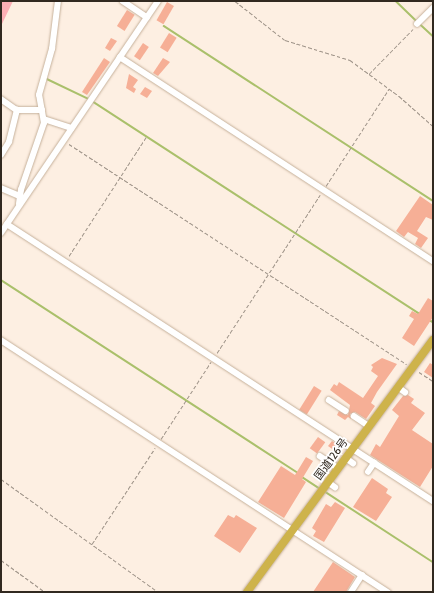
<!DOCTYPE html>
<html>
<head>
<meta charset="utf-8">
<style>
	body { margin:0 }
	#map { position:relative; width:434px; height:593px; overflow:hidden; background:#fdefe2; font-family:Cabin,"Noto Sans JP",sans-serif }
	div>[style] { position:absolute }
	.green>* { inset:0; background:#fcafb5 }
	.stream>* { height:1.5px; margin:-0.75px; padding:0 0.75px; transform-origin:0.75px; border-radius:0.75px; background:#aac06b }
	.building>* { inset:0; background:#f6af96; transform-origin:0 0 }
	.path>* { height:1px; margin-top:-0.5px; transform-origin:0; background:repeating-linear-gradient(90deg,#9e9388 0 4px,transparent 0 6px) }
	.roads { filter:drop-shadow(0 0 1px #c6b19b) drop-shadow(0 0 1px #c6b19b) }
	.minor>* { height:5.5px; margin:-2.75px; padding:0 2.75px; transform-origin:2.75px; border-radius:2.75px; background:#fff }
	.highway>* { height:8px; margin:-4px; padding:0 4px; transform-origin:4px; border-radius:4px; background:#ceb34b }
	span { translate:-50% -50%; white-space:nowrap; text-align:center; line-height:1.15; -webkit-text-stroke:3.5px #fff; paint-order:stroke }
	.street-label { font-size:11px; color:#312920 }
	.frame { position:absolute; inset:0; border:2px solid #312920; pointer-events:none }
</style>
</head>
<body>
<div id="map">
	<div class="green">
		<i style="clip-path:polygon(1px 1px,13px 1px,1px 26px)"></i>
	</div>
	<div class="stream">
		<i style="left:396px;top:1px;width:29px;rotate:44deg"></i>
		<i style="left:420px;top:24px;width:18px;rotate:43deg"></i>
		<i style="left:164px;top:26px;width:321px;rotate:33deg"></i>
		<i style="left:45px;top:78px;width:49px;rotate:25.5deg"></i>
		<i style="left:92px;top:101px;width:390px;rotate:33deg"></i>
		<i style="left:1px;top:280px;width:354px;rotate:33deg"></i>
		<i style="left:429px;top:320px;width:4px;rotate:27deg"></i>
		<i style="left:302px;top:477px;width:20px;rotate:33deg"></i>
		<i style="left:324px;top:491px;width:130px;rotate:33.1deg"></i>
	</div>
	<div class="building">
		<i style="left:167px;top:2px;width:8px;height:21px;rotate:30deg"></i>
		<i style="left:127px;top:10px;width:9px;height:19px;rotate:32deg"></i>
		<i style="left:169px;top:33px;width:9px;height:17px;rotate:32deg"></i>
		<i style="clip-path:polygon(111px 38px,117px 41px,110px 51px,105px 48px)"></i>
		<i style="left:143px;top:43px;width:7px;height:16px;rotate:34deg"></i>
		<i style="clip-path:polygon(104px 58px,110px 62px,87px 95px,82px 92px)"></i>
		<i style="clip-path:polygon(163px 58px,170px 62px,158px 76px,153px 73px)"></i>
		<i style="clip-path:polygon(129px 74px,138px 80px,133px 87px,136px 89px,134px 93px,126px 88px)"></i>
		<i style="clip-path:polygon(145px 87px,152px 91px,147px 98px,140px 94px)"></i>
		<i style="clip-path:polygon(420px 196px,433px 205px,433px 220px,426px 217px,417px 231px,428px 238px,421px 248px,415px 244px,418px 238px,408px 232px,404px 237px,396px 231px)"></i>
		<i style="clip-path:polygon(428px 298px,433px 301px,433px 317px,414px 346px,402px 338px,414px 319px,409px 316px,412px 311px,418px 314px)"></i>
		<i style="clip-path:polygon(382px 358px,397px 364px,377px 392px,371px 403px,375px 406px,366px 419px,355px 412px,350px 414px,351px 419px,348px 417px,345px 420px,337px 415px,339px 411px,348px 415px,350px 405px,330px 390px,334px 384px,337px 386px,339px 382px,363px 398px,378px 376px,371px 371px,373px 367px,371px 365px)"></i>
		<i style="clip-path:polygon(430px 363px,433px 365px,433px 378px,424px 372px)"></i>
		<i style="left:314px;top:386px;width:9px;height:28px;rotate:32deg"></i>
		<i style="clip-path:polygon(408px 395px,414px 399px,411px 403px,425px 413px,412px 430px,433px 444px,433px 466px,420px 487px,370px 455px,376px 444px,380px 447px,399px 416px,392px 410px,403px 396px)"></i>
		<i style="left:318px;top:437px;width:9px;height:14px;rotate:36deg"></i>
		<i style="clip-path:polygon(332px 441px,342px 447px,338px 453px,328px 446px)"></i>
		<i style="clip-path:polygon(306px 457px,313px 461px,302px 479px,306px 482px,284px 518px,258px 502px,281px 466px,295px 475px)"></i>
		<i style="clip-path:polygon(372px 478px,388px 489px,386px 493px,392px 497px,376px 521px,353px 507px)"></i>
		<i style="clip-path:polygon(335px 502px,345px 508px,324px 542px,313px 536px,316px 531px,312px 528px,326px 504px,331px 507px)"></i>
		<i style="clip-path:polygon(228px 515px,234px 518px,236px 515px,257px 528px,240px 553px,214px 536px)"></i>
		<i style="clip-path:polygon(333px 562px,355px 577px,346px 592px,313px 592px)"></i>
	</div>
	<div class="path">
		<i style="left:235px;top:1px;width:63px;rotate:38deg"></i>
		<i style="left:285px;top:40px;width:68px;rotate:17.1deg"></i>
		<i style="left:350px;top:60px;width:61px;rotate:36.3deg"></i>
		<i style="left:399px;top:96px;width:45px;rotate:41.4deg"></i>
		<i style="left:369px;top:74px;width:63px;rotate:-45.6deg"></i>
		<i style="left:69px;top:144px;width:403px;rotate:33.1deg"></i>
		<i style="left:326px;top:186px;width:116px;rotate:-57deg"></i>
		<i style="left:69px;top:256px;width:143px;rotate:-57deg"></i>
		<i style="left:217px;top:353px;width:189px;rotate:-56.9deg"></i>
		<i style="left:419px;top:372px;width:17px;rotate:33deg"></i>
		<i style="left:161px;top:439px;width:92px;rotate:-57deg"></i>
		<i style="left:1px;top:479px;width:193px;rotate:35.7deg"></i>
		<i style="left:92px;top:544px;width:115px;rotate:-56.7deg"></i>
		<i style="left:1px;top:560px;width:54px;rotate:36deg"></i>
	</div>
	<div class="roads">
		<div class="minor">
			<i style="left:123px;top:1px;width:29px;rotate:34deg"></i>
			<i style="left:417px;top:24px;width:23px;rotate:-45deg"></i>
			<i style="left:120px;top:57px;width:374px;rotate:33.1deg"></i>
			<i style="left:1px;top:99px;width:19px;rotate:35deg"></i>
			<i style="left:17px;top:110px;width:25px"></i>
			<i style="left:44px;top:119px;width:29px;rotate:18deg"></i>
			<i style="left:1px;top:155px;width:15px;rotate:-58deg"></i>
			<i style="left:9px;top:142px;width:33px;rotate:-76deg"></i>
			<i style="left:1px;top:188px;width:21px;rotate:23deg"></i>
			<i style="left:19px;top:204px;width:14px;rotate:-82deg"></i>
			<i style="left:21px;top:190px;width:71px;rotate:-71.1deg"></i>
			<i style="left:44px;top:123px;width:28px;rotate:-100deg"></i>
			<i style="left:39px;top:95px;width:48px;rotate:-74.2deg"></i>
			<i style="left:52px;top:49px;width:48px;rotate:-82.9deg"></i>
			<i style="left:7px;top:224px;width:508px;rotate:33.03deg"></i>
			<i style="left:1px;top:233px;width:280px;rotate:-55.9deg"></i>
			<i style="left:1px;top:340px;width:462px;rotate:33.1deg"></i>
			<i style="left:398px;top:387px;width:9px;rotate:36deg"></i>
			<i style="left:329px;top:400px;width:20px;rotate:33deg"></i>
			<i style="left:354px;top:416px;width:18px;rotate:34deg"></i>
			<i style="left:320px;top:456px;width:22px;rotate:34deg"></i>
			<i style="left:346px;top:458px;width:9px;rotate:36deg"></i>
			<i style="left:368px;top:472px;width:11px;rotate:-56deg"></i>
			<i style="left:328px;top:482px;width:9px;rotate:36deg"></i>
			<i style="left:351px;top:592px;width:20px;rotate:-57deg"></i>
		</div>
		<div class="highway">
			<i style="left:247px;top:592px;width:313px;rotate:-53.6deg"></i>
		</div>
	</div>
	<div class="street-label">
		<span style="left:331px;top:459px;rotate:-54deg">国道126号</span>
	</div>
	<div class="frame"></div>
</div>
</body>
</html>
